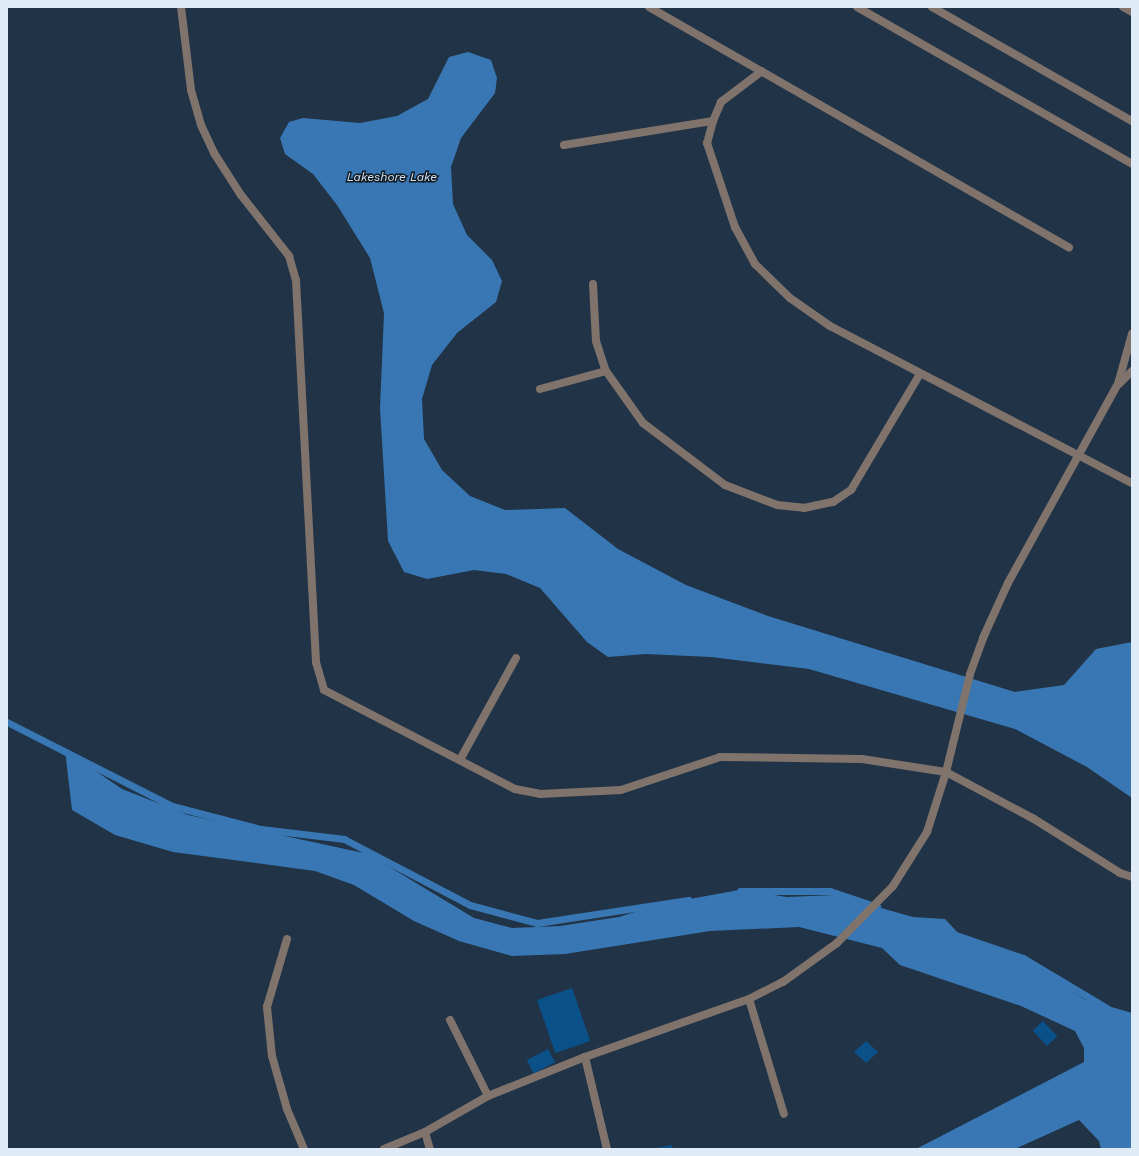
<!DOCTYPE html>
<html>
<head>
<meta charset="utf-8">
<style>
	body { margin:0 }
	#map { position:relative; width:1139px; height:1156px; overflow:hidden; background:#213346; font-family:"Work Sans",sans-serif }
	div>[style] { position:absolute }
	.water>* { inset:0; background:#3877b3 }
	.stream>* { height:7px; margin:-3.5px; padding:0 3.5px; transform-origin:3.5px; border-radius:3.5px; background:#3877b3 }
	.building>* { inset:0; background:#0a518a; transform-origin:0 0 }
	.minor>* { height:8px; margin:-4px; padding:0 4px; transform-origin:4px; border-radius:4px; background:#80736c }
	.tertiary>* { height:8px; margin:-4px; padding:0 4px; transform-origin:4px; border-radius:4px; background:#80736c }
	span { translate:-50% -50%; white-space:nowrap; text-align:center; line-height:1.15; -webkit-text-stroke:3px #121a23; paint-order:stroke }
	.water-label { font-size:12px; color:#d1e1f2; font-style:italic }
	.frame { position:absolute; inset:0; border:8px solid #e0ebf8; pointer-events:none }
</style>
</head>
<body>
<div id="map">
	<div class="water">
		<i style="clip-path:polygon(468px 52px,491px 60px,497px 78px,495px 93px,461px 138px,451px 167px,453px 204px,467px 235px,492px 260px,502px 281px,496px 302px,457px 333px,432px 365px,422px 399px,424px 439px,442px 470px,470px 496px,505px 510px,565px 508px,618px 549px,686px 585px,768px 616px,1015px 692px,1064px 685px,1096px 649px,1132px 642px,1132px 798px,1087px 767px,1015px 729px,809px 669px,711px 657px,646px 654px,608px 657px,587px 642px,540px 588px,506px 574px,474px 570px,427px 579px,404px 572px,388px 541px,380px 408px,384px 313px,370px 258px,337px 205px,313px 174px,285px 154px,280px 138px,289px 122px,303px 118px,360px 123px,397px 116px,428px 99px,449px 57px)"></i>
		<i style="clip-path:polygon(65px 750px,122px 789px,188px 815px,368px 854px,474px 918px,512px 928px,560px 926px,619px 917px,657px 905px,739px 890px,787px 897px,835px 895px,913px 917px,945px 919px,963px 938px,1030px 963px,1084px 999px,1132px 1013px,1132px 1149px,1101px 1149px,1099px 1141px,1079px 1120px,1015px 1149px,916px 1149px,1084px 1062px,1084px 1048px,1075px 1031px,1021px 1006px,900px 965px,882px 948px,799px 927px,710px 931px,565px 954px,512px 956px,459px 941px,414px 921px,354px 885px,315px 871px,173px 852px,115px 835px,72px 810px)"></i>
	</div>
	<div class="stream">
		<i style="left:7px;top:722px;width:185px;rotate:27deg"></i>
		<i style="left:172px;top:806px;width:92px;rotate:14.5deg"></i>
		<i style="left:261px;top:829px;width:84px;rotate:6.9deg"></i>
		<i style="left:344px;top:839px;width:142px;rotate:27.6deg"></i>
		<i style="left:470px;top:905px;width:69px;rotate:15deg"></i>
		<i style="left:537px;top:923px;width:153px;rotate:-8.7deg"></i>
		<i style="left:740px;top:891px;width:90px"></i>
		<i style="left:830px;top:891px;width:50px;rotate:18.8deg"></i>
		<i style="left:953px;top:934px;width:74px;rotate:18.9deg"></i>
		<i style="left:1023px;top:958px;width:98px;rotate:30.8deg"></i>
	</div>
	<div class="building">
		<i style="left:572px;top:988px;width:56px;height:37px;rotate:71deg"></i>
		<i style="left:1043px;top:1021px;width:21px;height:14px;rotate:47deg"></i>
		<i style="clip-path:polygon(866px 1041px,878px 1052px,866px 1063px,854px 1052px)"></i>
		<i style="left:548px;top:1049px;width:15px;height:24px;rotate:62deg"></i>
		<i style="clip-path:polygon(672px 1145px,673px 1149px,655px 1149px,655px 1148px)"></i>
	</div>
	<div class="minor">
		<i style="left:181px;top:7px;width:84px;rotate:83.1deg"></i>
		<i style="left:191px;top:90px;width:36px;rotate:74deg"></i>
		<i style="left:201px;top:125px;width:31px;rotate:65deg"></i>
		<i style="left:214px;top:153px;width:50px;rotate:57.3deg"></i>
		<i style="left:241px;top:195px;width:78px;rotate:51.8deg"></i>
		<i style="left:289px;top:256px;width:25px;rotate:74deg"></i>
		<i style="left:296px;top:280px;width:383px;rotate:87deg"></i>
		<i style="left:316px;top:662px;width:29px;rotate:74deg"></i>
		<i style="left:324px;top:690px;width:215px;rotate:27.4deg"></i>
		<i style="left:515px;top:789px;width:25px;rotate:11deg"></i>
		<i style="left:540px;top:794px;width:81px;rotate:-2.8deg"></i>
		<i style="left:621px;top:790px;width:104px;rotate:-18.4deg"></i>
		<i style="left:720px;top:757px;width:142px;rotate:0.8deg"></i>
		<i style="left:862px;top:759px;width:85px;rotate:8.8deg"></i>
		<i style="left:946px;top:772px;width:100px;rotate:28.1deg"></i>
		<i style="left:1034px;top:819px;width:102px;rotate:32.1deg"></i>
		<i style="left:1120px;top:873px;width:13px;rotate:18deg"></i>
		<i style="left:649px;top:7px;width:484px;rotate:29.8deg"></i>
		<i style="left:1123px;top:7px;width:10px;rotate:29deg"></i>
		<i style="left:713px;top:121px;width:23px;rotate:105deg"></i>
		<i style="left:707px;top:143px;width:89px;rotate:71.6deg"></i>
		<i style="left:735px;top:227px;width:42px;rotate:61.6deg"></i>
		<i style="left:755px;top:264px;width:49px;rotate:44.2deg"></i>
		<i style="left:790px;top:298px;width:49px;rotate:35deg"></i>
		<i style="left:830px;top:326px;width:340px;rotate:27.5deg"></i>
		<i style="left:564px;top:145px;width:151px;rotate:-9.2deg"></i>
		<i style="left:713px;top:121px;width:21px;rotate:-67deg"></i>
		<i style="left:721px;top:102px;width:51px;rotate:-37.1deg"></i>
		<i style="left:593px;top:284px;width:57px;rotate:87deg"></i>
		<i style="left:596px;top:341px;width:32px;rotate:72deg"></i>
		<i style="left:606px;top:371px;width:64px;rotate:54.6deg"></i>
		<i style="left:643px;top:423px;width:103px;rotate:37.1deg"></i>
		<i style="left:725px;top:485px;width:56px;rotate:21deg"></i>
		<i style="left:777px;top:505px;width:27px;rotate:6deg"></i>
		<i style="left:804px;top:508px;width:30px;rotate:-12deg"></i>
		<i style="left:833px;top:502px;width:22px;rotate:-34deg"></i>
		<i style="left:851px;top:490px;width:135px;rotate:-59.3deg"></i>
		<i style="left:1119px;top:384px;width:18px;rotate:-45deg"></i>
		<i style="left:540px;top:389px;width:68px;rotate:-15.3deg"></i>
		<i style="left:461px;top:758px;width:114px;rotate:-61.2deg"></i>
		<i style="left:287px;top:939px;width:71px;rotate:106.4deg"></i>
		<i style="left:267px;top:1007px;width:49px;rotate:84.2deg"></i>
		<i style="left:272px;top:1056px;width:55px;rotate:74.2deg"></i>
		<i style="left:287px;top:1109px;width:43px;rotate:67deg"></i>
		<i style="left:749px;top:999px;width:120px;rotate:73.1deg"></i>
		<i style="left:450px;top:1020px;width:85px;rotate:63.4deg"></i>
		<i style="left:585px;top:1057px;width:95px;rotate:76.6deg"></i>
		<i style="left:425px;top:1132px;width:18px;rotate:74deg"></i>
		<i style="left:384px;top:1149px;width:44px;rotate:-22.5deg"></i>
		<i style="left:425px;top:1132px;width:73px;rotate:-29.7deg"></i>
		<i style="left:488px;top:1096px;width:105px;rotate:-21.9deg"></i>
		<i style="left:585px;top:1057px;width:174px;rotate:-19.5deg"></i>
		<i style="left:749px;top:999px;width:38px;rotate:-27deg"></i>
		<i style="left:783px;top:982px;width:67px;rotate:-35.8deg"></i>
		<i style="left:837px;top:943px;width:80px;rotate:-45.5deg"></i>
		<i style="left:893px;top:886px;width:64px;rotate:-57.8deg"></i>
		<i style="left:927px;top:832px;width:63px;rotate:-72.4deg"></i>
		<i style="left:946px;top:772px;width:101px;rotate:-76.2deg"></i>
		<i style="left:970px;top:674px;width:38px;rotate:-70deg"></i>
		<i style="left:983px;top:638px;width:60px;rotate:-65.6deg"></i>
		<i style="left:1008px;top:583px;width:227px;rotate:-61.1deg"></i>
		<i style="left:1118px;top:384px;width:52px;rotate:-74.4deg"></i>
	</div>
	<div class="tertiary">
		<i style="left:857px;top:7px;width:317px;rotate:29.7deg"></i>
		<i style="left:932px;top:7px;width:230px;rotate:29.7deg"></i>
	</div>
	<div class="water-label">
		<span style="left:392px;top:178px">Lakeshore Lake</span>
	</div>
	<div class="frame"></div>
</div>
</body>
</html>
